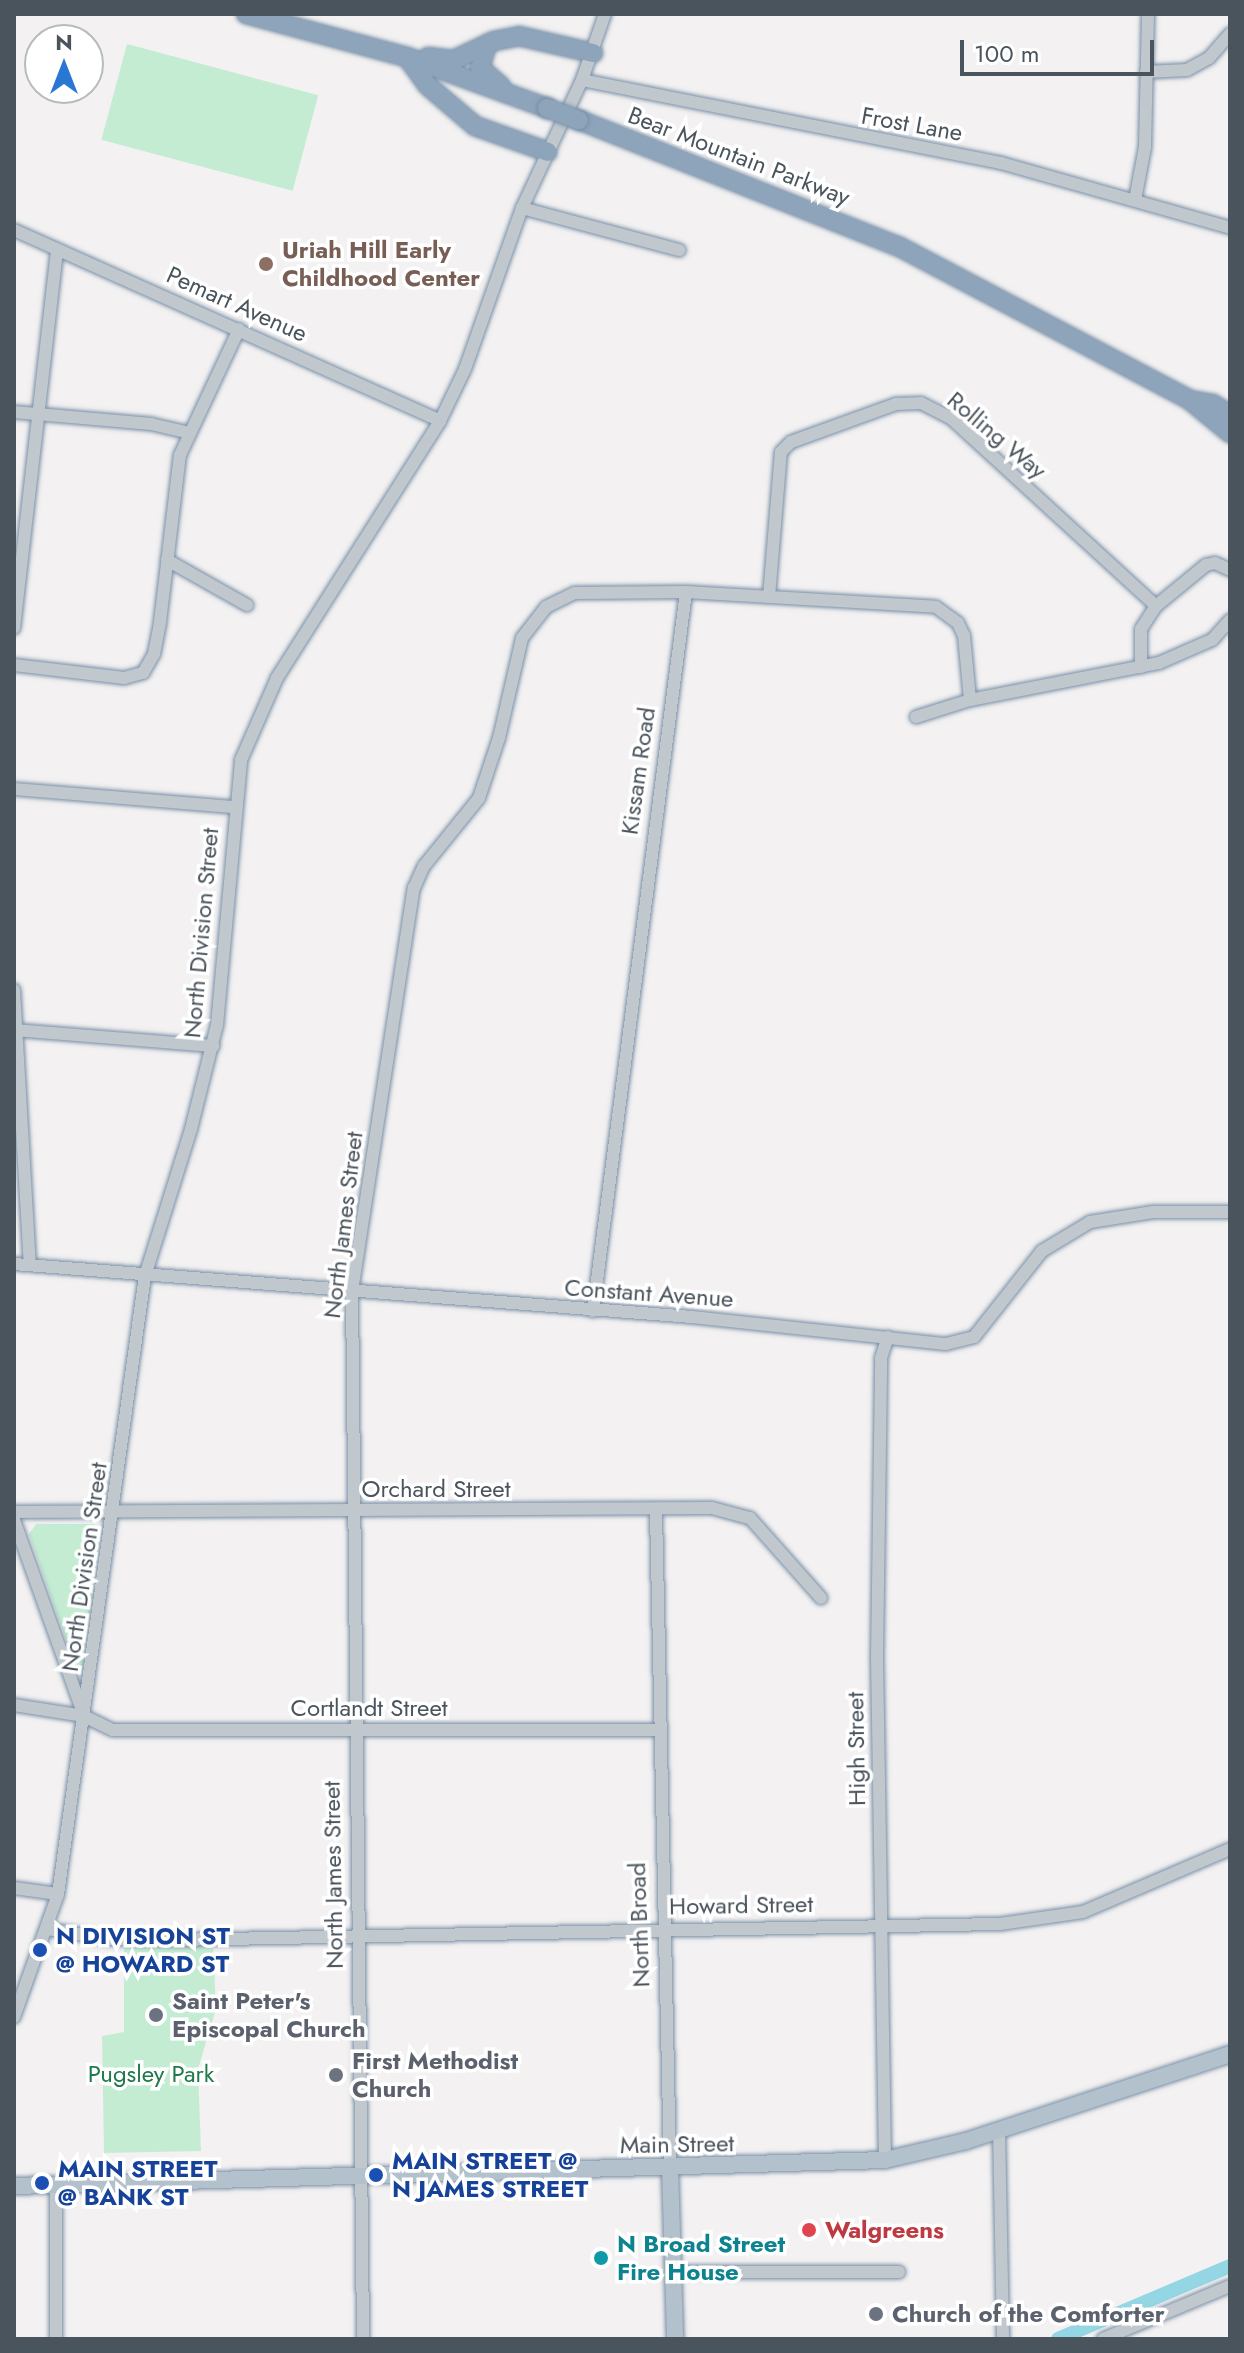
<!DOCTYPE html>
<html>
<head>
<meta charset="utf-8">
<style>
	body { margin:0 }
	#map { position:relative; width:1244px; height:2353px; overflow:hidden; background:#f3f1f1; font-family:Jost,sans-serif }
	div>[style] { position:absolute }
	.green>* { inset:0; background:#c4ecd3; transform-origin:0 0 }
	.canal>* { height:14px; margin:-7px; padding:0 7px; transform-origin:7px; border-radius:7px; background:#95d6e5 }
	.roads { filter:drop-shadow(0 0 2px #788fa7) drop-shadow(0 0 2px #788fa7) }
	.minor>* { height:12px; margin:-6px; padding:0 6px; transform-origin:6px; border-radius:6px; background:#c0c8ce }
	.major>* { height:16px; margin:-8px; padding:0 8px; transform-origin:8px; border-radius:8px; background:#b3c1cd }
	.highway>* { height:18px; margin:-9px; padding:0 9px; transform-origin:9px; border-radius:9px; background:#8da4bb }
	.bridges { filter:drop-shadow(0 0 2px #788fa7) drop-shadow(0 0 2px #788fa7) }
	.highway-bridge>* { height:18px; margin:-9px; padding:0 9px; transform-origin:9px; border-radius:9px; background:#8da4bb }
	.dots>* { width:22px; height:22px; translate:-50% -50%; box-sizing:border-box; border:4px solid #fff; border-radius:50% }
	span { translate:-50% -50%; white-space:nowrap; text-align:center; line-height:1.15; -webkit-text-stroke:7px #fff; paint-order:stroke }
	.street-label { font-size:24px; color:#4a545d }
	.education-label { font-size:24px; color:#785e54; font-weight:700 }
	.left { translate:0 -50%; text-align:left }
	.transit-label { font-size:24px; color:#164399; font-weight:700 }
	.worship-label { font-size:24px; color:#5b616d; font-weight:700 }
	.park-label { font-size:24px; color:#20794b }
	.health-label { font-size:24px; color:#be3a42; font-weight:700 }
	.culture-label { font-size:24px; color:#0d838f; font-weight:700 }
	.frame { position:absolute; inset:0; border:16px solid #4a545d; pointer-events:none }
	.north { position:absolute; left:24px; top:24px; width:80px; height:80px; box-sizing:border-box; background:#fff; border:2px solid #b7bbbe; border-radius:50%; rotate:0deg; font-size:22px; font-weight:700; line-height:32px; text-align:center; color:#4a545d }
	.north::after { content:''; display:block; margin:auto; width:28px; height:36px; background:#2977d5; clip-path:polygon(50% 0,100% 100%,50% 72%,0 100%) }
	.scale { position:absolute; left:960px; top:40px; width:194px; height:36px; box-sizing:border-box; border:4px solid #4a545d; border-top:0; padding-left:10px; font-size:24px; line-height:28px; white-space:nowrap; color:#4a545d; -webkit-text-stroke:6px #fff; paint-order:stroke }
</style>
</head>
<body>
<div id="map">
	<div class="green">
		<i style="left:127px;top:44px;width:198px;height:99px;rotate:15deg"></i>
		<i style="clip-path:polygon(36px 1524px,94px 1524px,101px 1531px,82px 1672px,77px 1672px,29px 1534px)"></i>
		<i style="clip-path:polygon(124px 1939px,213px 1943px,216px 2009px,198px 2069px,201px 2151px,104px 2153px,102px 2036px,124px 2032px)"></i>
	</div>
	<div class="canal">
		<i style="left:1058px;top:2339px;width:187px;rotate:-23deg"></i>
	</div>
	<div class="roads">
		<div class="minor">
			<i style="left:1146px;top:72px;width:41px;rotate:-2.8deg"></i>
			<i style="left:1187px;top:70px;width:25px;rotate:-29deg"></i>
			<i style="left:1209px;top:58px;width:32px;rotate:-49deg"></i>
			<i style="left:582px;top:80px;width:427px;rotate:11.2deg"></i>
			<i style="left:1001px;top:163px;width:238px;rotate:15.8deg"></i>
			<i style="left:1135px;top:200px;width:54px;rotate:-79.3deg"></i>
			<i style="left:1145px;top:147px;width:133px;rotate:-88.7deg"></i>
			<i style="left:522px;top:208px;width:163px;rotate:15deg"></i>
			<i style="left:14px;top:230px;width:467px;rotate:24.1deg"></i>
			<i style="left:14px;top:412px;width:138px;rotate:5deg"></i>
			<i style="left:151px;top:424px;width:40px;rotate:13deg"></i>
			<i style="left:167px;top:560px;width:92px;rotate:29.4deg"></i>
			<i style="left:769px;top:597px;width:145px;rotate:-85.3deg"></i>
			<i style="left:781px;top:452px;width:14px;rotate:-45deg"></i>
			<i style="left:791px;top:442px;width:112px;rotate:-19.9deg"></i>
			<i style="left:896px;top:404px;width:25px;rotate:-2deg"></i>
			<i style="left:921px;top:403px;width:35px;rotate:27deg"></i>
			<i style="left:952px;top:419px;width:277px;rotate:42.5deg"></i>
			<i style="left:14px;top:628px;width:381px;rotate:-83.5deg"></i>
			<i style="left:14px;top:665px;width:111px;rotate:6.7deg"></i>
			<i style="left:124px;top:678px;width:20px;rotate:-15deg"></i>
			<i style="left:143px;top:673px;width:22px;rotate:-60deg"></i>
			<i style="left:154px;top:654px;width:33px;rotate:-79deg"></i>
			<i style="left:160px;top:622px;width:168px;rotate:-83.2deg"></i>
			<i style="left:180px;top:455px;width:139px;rotate:-64.9deg"></i>
			<i style="left:1141px;top:667px;width:38px;rotate:-90deg"></i>
			<i style="left:1141px;top:629px;width:27px;rotate:-57deg"></i>
			<i style="left:1156px;top:606px;width:65px;rotate:-39.4deg"></i>
			<i style="left:1206px;top:565px;width:9px;rotate:-13deg"></i>
			<i style="left:1215px;top:563px;width:17px;rotate:25deg"></i>
			<i style="left:916px;top:717px;width:57px;rotate:-17.5deg"></i>
			<i style="left:970px;top:700px;width:193px;rotate:-11.1deg"></i>
			<i style="left:1159px;top:663px;width:58px;rotate:-23.5deg"></i>
			<i style="left:1212px;top:640px;width:27px;rotate:-48deg"></i>
			<i style="left:14px;top:789px;width:222px;rotate:4.7deg"></i>
			<i style="left:14px;top:990px;width:275px;rotate:86.7deg"></i>
			<i style="left:14px;top:1030px;width:200px;rotate:4.6deg"></i>
			<i style="left:14px;top:1264px;width:680px;rotate:4.47deg"></i>
			<i style="left:692px;top:1317px;width:255px;rotate:6.1deg"></i>
			<i style="left:946px;top:1344px;width:29px;rotate:-14deg"></i>
			<i style="left:974px;top:1337px;width:110px;rotate:-51.7deg"></i>
			<i style="left:1042px;top:1251px;width:56px;rotate:-31.1deg"></i>
			<i style="left:1090px;top:1222px;width:64px;rotate:-9deg"></i>
			<i style="left:1153px;top:1212px;width:77px"></i>
			<i style="left:593px;top:1311px;width:725px;rotate:-82.63deg"></i>
			<i style="left:656px;top:1510px;width:657px;rotate:88.78deg"></i>
			<i style="left:14px;top:1512px;width:698px;rotate:-0.33deg"></i>
			<i style="left:712px;top:1508px;width:39px;rotate:15deg"></i>
			<i style="left:750px;top:1518px;width:107px;rotate:48.4deg"></i>
			<i style="left:14px;top:1520px;width:205px;rotate:70.3deg"></i>
			<i style="left:14px;top:1705px;width:71px;rotate:8.9deg"></i>
			<i style="left:84px;top:1716px;width:32px;rotate:26deg"></i>
			<i style="left:113px;top:1730px;width:545px"></i>
			<i style="left:14px;top:1888px;width:44px;rotate:7.8deg"></i>
			<i style="left:48px;top:1929px;width:60px;rotate:9.6deg"></i>
			<i style="left:107px;top:1939px;width:65px;rotate:0.9deg"></i>
			<i style="left:172px;top:1940px;width:828px;rotate:-1.11deg"></i>
			<i style="left:1000px;top:1924px;width:84px;rotate:-8.2deg"></i>
			<i style="left:1083px;top:1912px;width:160px;rotate:-23.2deg"></i>
			<i style="left:14px;top:2017px;width:131px;rotate:-70.3deg"></i>
			<i style="left:58px;top:1894px;width:624px;rotate:-81.99deg"></i>
			<i style="left:145px;top:1276px;width:154px;rotate:-72.6deg"></i>
			<i style="left:191px;top:1129px;width:107px;rotate:-76deg"></i>
			<i style="left:217px;top:1025px;width:266px;rotate:-84.8deg"></i>
			<i style="left:241px;top:760px;width:90px;rotate:-66.3deg"></i>
			<i style="left:277px;top:678px;width:304px;rotate:-57.6deg"></i>
			<i style="left:440px;top:421px;width:58px;rotate:-64.3deg"></i>
			<i style="left:465px;top:369px;width:171px;rotate:-70.5deg"></i>
			<i style="left:522px;top:208px;width:141px;rotate:-64.9deg"></i>
			<i style="left:582px;top:80px;width:70px;rotate:-70.8deg"></i>
			<i style="left:999px;top:2129px;width:210px;rotate:88.9deg"></i>
			<i style="left:885px;top:2160px;width:502px;rotate:-90.91deg"></i>
			<i style="left:877px;top:1658px;width:300px;rotate:-89.2deg"></i>
			<i style="left:881px;top:1358px;width:22px;rotate:-72deg"></i>
			<i style="left:674px;top:2272px;width:225px"></i>
			<i style="left:56px;top:2339px;width:156px;rotate:-90deg"></i>
			<i style="left:363px;top:2339px;width:1048px;rotate:-90.6deg"></i>
			<i style="left:352px;top:1291px;width:408px;rotate:-81.3deg"></i>
			<i style="left:414px;top:888px;width:24px;rotate:-66deg"></i>
			<i style="left:424px;top:866px;width:87px;rotate:-51deg"></i>
			<i style="left:479px;top:798px;width:63px;rotate:-71.6deg"></i>
			<i style="left:499px;top:738px;width:103px;rotate:-77deg"></i>
			<i style="left:522px;top:638px;width:39px;rotate:-52deg"></i>
			<i style="left:546px;top:607px;width:32px;rotate:-26deg"></i>
			<i style="left:575px;top:593px;width:111px;rotate:-0.5deg"></i>
			<i style="left:686px;top:592px;width:250px;rotate:3.4deg"></i>
			<i style="left:936px;top:607px;width:27px;rotate:36deg"></i>
			<i style="left:958px;top:623px;width:14px;rotate:65deg"></i>
			<i style="left:964px;top:636px;width:64px;rotate:84.6deg"></i>
			<i style="left:1103px;top:2339px;width:138px;rotate:-22.7deg"></i>
		</div>
		<div class="major">
			<i style="left:670px;top:2167px;width:172px;rotate:88.3deg"></i>
			<i style="left:14px;top:2186px;width:871px;rotate:-1.71deg"></i>
			<i style="left:885px;top:2160px;width:83px;rotate:-13.2deg"></i>
			<i style="left:966px;top:2141px;width:278px;rotate:-18.2deg"></i>
		</div>
		<div class="highway">
			<i style="left:246px;top:14px;width:167px;rotate:15deg"></i>
			<i style="left:407px;top:57px;width:149px;rotate:20deg"></i>
			<i style="left:487px;top:44px;width:25px;rotate:106deg"></i>
			<i style="left:480px;top:68px;width:28px;rotate:41deg"></i>
			<i style="left:407px;top:57px;width:34px;rotate:54deg"></i>
			<i style="left:427px;top:85px;width:63px;rotate:40.5deg"></i>
			<i style="left:475px;top:126px;width:77px;rotate:19.6deg"></i>
			<i style="left:428px;top:57px;width:26px;rotate:7deg"></i>
			<i style="left:454px;top:60px;width:44px;rotate:-25.4deg"></i>
			<i style="left:494px;top:41px;width:25px;rotate:-11deg"></i>
			<i style="left:519px;top:36px;width:76px;rotate:12.9deg"></i>
			<i style="left:579px;top:120px;width:343px;rotate:21.6deg"></i>
			<i style="left:898px;top:246px;width:330px;rotate:27.8deg"></i>
			<i style="left:1190px;top:400px;width:23px;rotate:10deg"></i>
			<i style="left:1213px;top:404px;width:20px;rotate:33deg"></i>
			<i style="left:1190px;top:400px;width:52px;rotate:39.5deg"></i>
		</div>
	</div>
	<div class="bridges">
		<div class="highway-bridge">
			<i style="left:547px;top:108px;width:34px;rotate:21deg"></i>
		</div>
	</div>
	<div class="dots">
		<i style="left:266px;top:264px;background:#8d6e63"></i>
		<i style="left:40px;top:1950px;background:#1a4fb4"></i>
		<i style="left:156px;top:2015px;background:#6b7280"></i>
		<i style="left:336px;top:2075px;background:#6b7280"></i>
		<i style="left:376px;top:2175px;background:#1a4fb4"></i>
		<i style="left:42px;top:2183px;background:#1a4fb4"></i>
		<i style="left:809px;top:2230px;background:#e0444e"></i>
		<i style="left:601px;top:2258px;background:#0f9aa8"></i>
		<i style="left:876px;top:2314px;background:#6b7280"></i>
	</div>
	<div class="street-label">
		<span style="left:912px;top:124px;rotate:10deg">Frost Lane</span>
		<span style="left:739px;top:156px;rotate:21deg">Bear Mountain Parkway</span>
		<span style="left:237px;top:304px;rotate:24deg">Pemart Avenue</span>
		<span style="left:997px;top:435px;rotate:40deg">Rolling Way</span>
		<span style="left:638px;top:771px;rotate:-82deg">Kissam Road</span>
		<span style="left:201px;top:933px;rotate:-85deg">North Division Street</span>
		<span style="left:343px;top:1225px;rotate:-83deg">North James Street</span>
		<span style="left:649px;top:1293px;rotate:4deg">Constant Avenue</span>
		<span style="left:436px;top:1489px">Orchard Street</span>
		<span style="left:84px;top:1567px;rotate:-82deg">North Division Street</span>
		<span style="left:369px;top:1708px">Cortlandt Street</span>
		<span style="left:856px;top:1749px;rotate:-91deg">High Street</span>
		<span style="left:333px;top:1875px;rotate:-91deg">North James Street</span>
		<span style="left:741px;top:1905px;rotate:-1deg">Howard Street</span>
		<span style="left:639px;top:1925px;rotate:-92deg">North Broad</span>
		<span style="left:677px;top:2144px;rotate:-1deg">Main Street</span>
	</div>
	<div class="education-label">
		<span class="left" style="left:282px;top:264px">Uriah Hill Early<br>Childhood Center</span>
	</div>
	<div class="transit-label">
		<span class="left" style="left:56px;top:1950px">N DIVISION ST<br>@ HOWARD ST</span>
		<span class="left" style="left:392px;top:2175px">MAIN STREET @<br>N JAMES STREET</span>
		<span class="left" style="left:58px;top:2183px">MAIN STREET<br>@ BANK ST</span>
	</div>
	<div class="worship-label">
		<span class="left" style="left:172px;top:2015px">Saint Peter's<br>Episcopal Church</span>
		<span class="left" style="left:352px;top:2075px">First Methodist<br>Church</span>
		<span class="left" style="left:892px;top:2314px">Church of the Comforter</span>
	</div>
	<div class="park-label">
		<span style="left:151px;top:2074px">Pugsley Park</span>
	</div>
	<div class="health-label">
		<span class="left" style="left:825px;top:2230px">Walgreens</span>
	</div>
	<div class="culture-label">
		<span class="left" style="left:617px;top:2258px">N Broad Street<br>Fire House</span>
	</div>
	<div class="frame"></div>
	<div class="north">N</div>
	<div class="scale">100 m</div>
</div>
</body>
</html>
